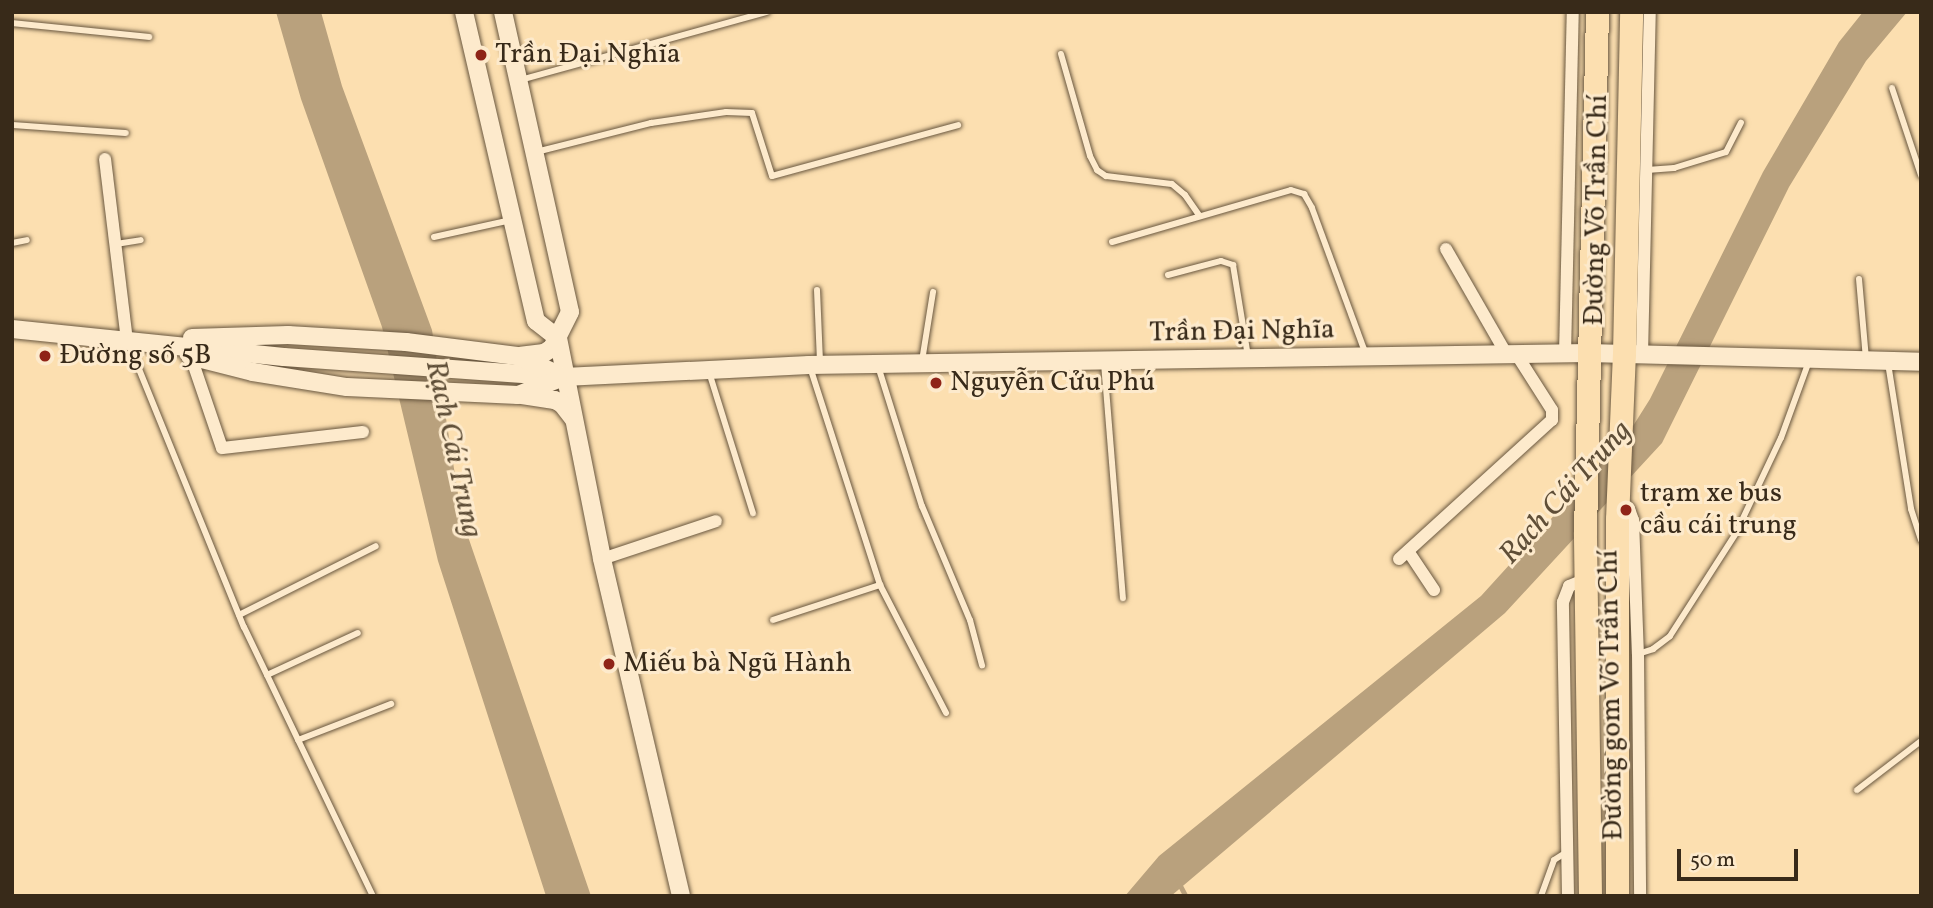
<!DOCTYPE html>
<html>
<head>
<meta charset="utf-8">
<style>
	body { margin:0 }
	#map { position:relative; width:1933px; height:908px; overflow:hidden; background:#fcdfb0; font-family:Vollkorn,serif }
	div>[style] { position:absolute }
	.water>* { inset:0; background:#b9a17d }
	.stream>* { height:4.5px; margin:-2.25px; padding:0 2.25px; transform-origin:2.25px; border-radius:2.25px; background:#b9a17d }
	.roads { filter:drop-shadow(0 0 2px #69573f) drop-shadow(0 0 2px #69573f) }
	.lane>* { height:6px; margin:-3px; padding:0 3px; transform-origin:3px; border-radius:3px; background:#fdeacc }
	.street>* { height:12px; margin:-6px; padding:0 6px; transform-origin:6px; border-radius:6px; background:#fdeacc }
	.secondary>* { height:18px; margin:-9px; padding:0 9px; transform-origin:9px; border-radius:9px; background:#fdeacc }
	.highway>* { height:23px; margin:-11.5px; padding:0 11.5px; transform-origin:11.5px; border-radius:11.5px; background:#fcdfb0 }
	.dots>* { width:19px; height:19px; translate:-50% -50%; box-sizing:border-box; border:4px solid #fdeacc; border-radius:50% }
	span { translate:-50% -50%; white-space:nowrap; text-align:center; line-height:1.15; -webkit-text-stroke:6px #fdeacc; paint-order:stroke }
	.poi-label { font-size:28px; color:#382a19 }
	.left { translate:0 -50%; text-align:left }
	.street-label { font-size:28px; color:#382a19 }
	.water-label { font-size:30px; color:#5f4e37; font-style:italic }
	.frame { position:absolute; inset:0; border:14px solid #382a19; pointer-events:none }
	.scale { position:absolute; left:1677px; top:849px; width:121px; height:32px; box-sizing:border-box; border:4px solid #382a19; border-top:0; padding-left:9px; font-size:21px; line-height:24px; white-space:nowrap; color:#382a19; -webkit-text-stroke:5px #fdeacc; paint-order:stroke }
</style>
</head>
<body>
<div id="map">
	<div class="water">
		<i style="clip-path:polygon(276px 12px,321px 12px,342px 86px,432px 330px,462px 519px,591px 896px,546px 896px,438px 561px,382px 327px,301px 99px)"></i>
		<i style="clip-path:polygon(1863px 12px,1907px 12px,1866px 61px,1789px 187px,1662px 443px,1505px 613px,1171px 896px,1125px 896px,1159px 856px,1481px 596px,1628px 434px,1650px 399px,1763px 172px,1839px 42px)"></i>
	</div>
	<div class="stream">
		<i style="left:1178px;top:881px;width:17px;rotate:62deg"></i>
	</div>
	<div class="roads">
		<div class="lane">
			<i style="left:12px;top:23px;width:138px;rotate:5.8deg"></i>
			<i style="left:1061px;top:54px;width:106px;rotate:74.1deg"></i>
			<i style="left:1090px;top:156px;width:16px;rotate:63deg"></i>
			<i style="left:1097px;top:170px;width:11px;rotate:34deg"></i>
			<i style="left:1106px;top:176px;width:66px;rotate:6.9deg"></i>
			<i style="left:1172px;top:184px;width:17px;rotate:40deg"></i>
			<i style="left:1185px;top:195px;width:24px;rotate:55deg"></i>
			<i style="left:520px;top:80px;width:256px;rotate:-15.4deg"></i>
			<i style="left:1892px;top:88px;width:92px;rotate:71.6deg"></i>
			<i style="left:12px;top:125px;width:114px;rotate:4deg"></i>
			<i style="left:536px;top:152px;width:119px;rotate:-14.2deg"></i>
			<i style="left:651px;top:123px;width:76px;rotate:-8.3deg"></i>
			<i style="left:726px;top:112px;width:26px;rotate:2deg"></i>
			<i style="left:752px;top:113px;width:66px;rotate:72.4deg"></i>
			<i style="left:772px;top:176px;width:193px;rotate:-15.3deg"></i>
			<i style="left:1647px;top:170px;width:27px;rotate:-4deg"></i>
			<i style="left:1674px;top:168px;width:54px;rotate:-17.1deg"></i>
			<i style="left:1726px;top:152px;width:33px;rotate:-63deg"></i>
			<i style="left:434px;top:237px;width:79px;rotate:-12.4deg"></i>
			<i style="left:1112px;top:242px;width:186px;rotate:-16.2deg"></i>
			<i style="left:1291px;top:190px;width:14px;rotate:17deg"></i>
			<i style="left:1304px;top:194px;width:16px;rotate:60deg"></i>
			<i style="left:1312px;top:208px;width:157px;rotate:69.8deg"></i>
			<i style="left:12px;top:243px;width:15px;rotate:-11deg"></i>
			<i style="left:116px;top:244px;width:25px;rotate:-9deg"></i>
			<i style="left:1168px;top:275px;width:55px;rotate:-14.8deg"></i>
			<i style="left:1221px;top:261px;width:13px;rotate:18deg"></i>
			<i style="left:1233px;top:265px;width:93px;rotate:80.7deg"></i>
			<i style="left:1859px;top:279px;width:80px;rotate:85deg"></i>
			<i style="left:817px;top:290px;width:73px;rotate:87.6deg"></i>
			<i style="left:128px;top:342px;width:308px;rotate:67.9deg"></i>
			<i style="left:244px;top:627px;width:298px;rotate:64.4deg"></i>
			<i style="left:922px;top:361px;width:70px;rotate:-80.9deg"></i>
			<i style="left:1104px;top:363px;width:236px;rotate:85.4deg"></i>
			<i style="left:1888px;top:363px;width:148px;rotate:81deg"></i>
			<i style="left:1911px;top:509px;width:33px;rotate:72deg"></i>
			<i style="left:878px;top:366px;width:147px;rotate:72.6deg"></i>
			<i style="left:922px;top:506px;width:124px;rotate:67.2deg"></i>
			<i style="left:970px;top:620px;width:47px;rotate:75.1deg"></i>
			<i style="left:810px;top:367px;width:229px;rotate:72.2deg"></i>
			<i style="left:880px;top:585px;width:144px;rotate:62.7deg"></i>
			<i style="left:709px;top:372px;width:148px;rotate:72.7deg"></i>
			<i style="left:239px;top:615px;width:153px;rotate:-26.7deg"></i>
			<i style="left:773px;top:620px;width:113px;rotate:-18.1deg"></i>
			<i style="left:1638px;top:654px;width:16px;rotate:-18deg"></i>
			<i style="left:1653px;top:649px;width:21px;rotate:-37deg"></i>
			<i style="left:1670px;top:636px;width:122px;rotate:-57.3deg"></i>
			<i style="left:1736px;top:533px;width:105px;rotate:-64.7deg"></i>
			<i style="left:1781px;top:438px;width:82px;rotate:-70deg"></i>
			<i style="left:267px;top:675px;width:100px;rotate:-24.8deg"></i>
			<i style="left:298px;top:740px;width:100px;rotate:-21.2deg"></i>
			<i style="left:1857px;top:790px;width:81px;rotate:-37.4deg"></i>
			<i style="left:1541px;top:896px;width:38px;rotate:-70deg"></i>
			<i style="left:1554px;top:860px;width:15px;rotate:-32deg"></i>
		</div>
		<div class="street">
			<i style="left:105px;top:159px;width:183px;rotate:83.1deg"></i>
			<i style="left:1446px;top:249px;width:122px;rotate:60.1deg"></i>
			<i style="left:1565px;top:354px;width:342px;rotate:-88.7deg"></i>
			<i style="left:1642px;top:355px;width:343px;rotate:-88.7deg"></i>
			<i style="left:191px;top:357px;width:96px;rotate:71.2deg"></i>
			<i style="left:222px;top:448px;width:142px;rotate:-6.5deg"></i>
			<i style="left:1617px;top:501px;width:14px;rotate:34deg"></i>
			<i style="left:1629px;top:509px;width:12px;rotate:70deg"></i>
			<i style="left:1633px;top:520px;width:134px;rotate:87.9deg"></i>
			<i style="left:1638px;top:654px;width:242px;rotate:89.5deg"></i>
			<i style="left:1408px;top:551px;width:47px;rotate:56.3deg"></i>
			<i style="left:602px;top:559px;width:120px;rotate:-18.4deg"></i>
			<i style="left:1399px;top:559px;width:207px;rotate:-42.3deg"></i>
			<i style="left:1552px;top:420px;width:10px;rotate:-90deg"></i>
			<i style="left:1552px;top:410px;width:65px;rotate:-122.5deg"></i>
			<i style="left:1568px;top:896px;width:294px;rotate:-91deg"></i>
			<i style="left:1563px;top:602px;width:17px;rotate:-69deg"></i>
			<i style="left:1569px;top:586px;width:18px;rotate:-22deg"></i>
		</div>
		<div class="secondary">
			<i style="left:464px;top:12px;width:317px;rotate:76.9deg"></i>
			<i style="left:536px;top:321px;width:28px;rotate:38deg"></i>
			<i style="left:558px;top:338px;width:225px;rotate:78.7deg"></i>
			<i style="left:602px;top:559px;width:346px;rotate:76.8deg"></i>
			<i style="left:503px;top:12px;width:307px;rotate:77.4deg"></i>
			<i style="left:570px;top:312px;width:40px;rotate:116.6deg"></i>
			<i style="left:552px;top:348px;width:9px;rotate:148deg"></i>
			<i style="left:544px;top:353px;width:23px;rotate:173deg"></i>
			<i style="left:12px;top:329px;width:273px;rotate:5.9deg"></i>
			<i style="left:284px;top:357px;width:281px;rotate:4.1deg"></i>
			<i style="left:564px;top:377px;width:245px;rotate:-2.8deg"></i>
			<i style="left:809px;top:365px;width:779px;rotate:-0.88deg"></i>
			<i style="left:1588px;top:353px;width:333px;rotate:1.5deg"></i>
			<i style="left:192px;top:338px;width:96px;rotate:-1.8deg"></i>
			<i style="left:288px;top:335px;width:118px;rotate:3.4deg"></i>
			<i style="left:406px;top:342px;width:112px;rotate:7.2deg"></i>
			<i style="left:517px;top:356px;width:42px;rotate:24.1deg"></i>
			<i style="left:190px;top:356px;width:65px;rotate:14.3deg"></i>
			<i style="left:253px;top:372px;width:95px;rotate:9.1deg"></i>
			<i style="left:347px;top:387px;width:171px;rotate:2.7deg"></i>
			<i style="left:518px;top:395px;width:43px;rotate:-21.8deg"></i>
			<i style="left:522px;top:395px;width:33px;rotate:9deg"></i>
			<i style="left:555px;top:400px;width:8px;rotate:30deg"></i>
			<i style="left:562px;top:404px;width:18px;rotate:52deg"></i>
		</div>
		<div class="highway">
			<i style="left:1590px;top:896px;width:364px;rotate:-90.8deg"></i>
			<i style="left:1585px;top:532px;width:520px;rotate:-88.68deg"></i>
			<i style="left:1617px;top:896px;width:377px;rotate:-90deg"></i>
			<i style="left:1617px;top:519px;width:165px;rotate:-87.6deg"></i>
			<i style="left:1624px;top:354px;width:342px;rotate:-88.8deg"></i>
		</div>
	</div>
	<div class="dots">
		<i style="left:481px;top:55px;background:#8f2418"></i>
		<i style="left:45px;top:356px;background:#8f2418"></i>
		<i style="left:936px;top:383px;background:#8f2418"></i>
		<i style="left:1626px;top:510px;background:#8f2418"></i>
		<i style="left:609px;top:664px;background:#8f2418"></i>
	</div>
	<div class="poi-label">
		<span class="left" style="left:495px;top:55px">Trần Đại Nghĩa</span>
		<span class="left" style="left:59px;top:356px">Đường số 5B</span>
		<span class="left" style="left:950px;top:383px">Nguyễn Cửu Phú</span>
		<span class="left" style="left:1640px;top:510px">trạm xe bus<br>cầu cái trung</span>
		<span class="left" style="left:623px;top:664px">Miếu bà Ngũ Hành</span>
	</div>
	<div class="street-label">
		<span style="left:1597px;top:210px;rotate:-89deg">Đường Võ Trần Chí</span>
		<span style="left:1242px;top:332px;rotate:-1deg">Trần Đại Nghĩa</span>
		<span style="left:1612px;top:695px;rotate:-91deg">Đường gom Võ Trần Chí</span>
	</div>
	<div class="water-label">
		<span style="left:453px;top:449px;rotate:78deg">Rạch Cái Trung</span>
		<span style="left:1566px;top:493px;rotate:-48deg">Rạch Cái Trung</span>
	</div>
	<div class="frame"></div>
	<div class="scale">50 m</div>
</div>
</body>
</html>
